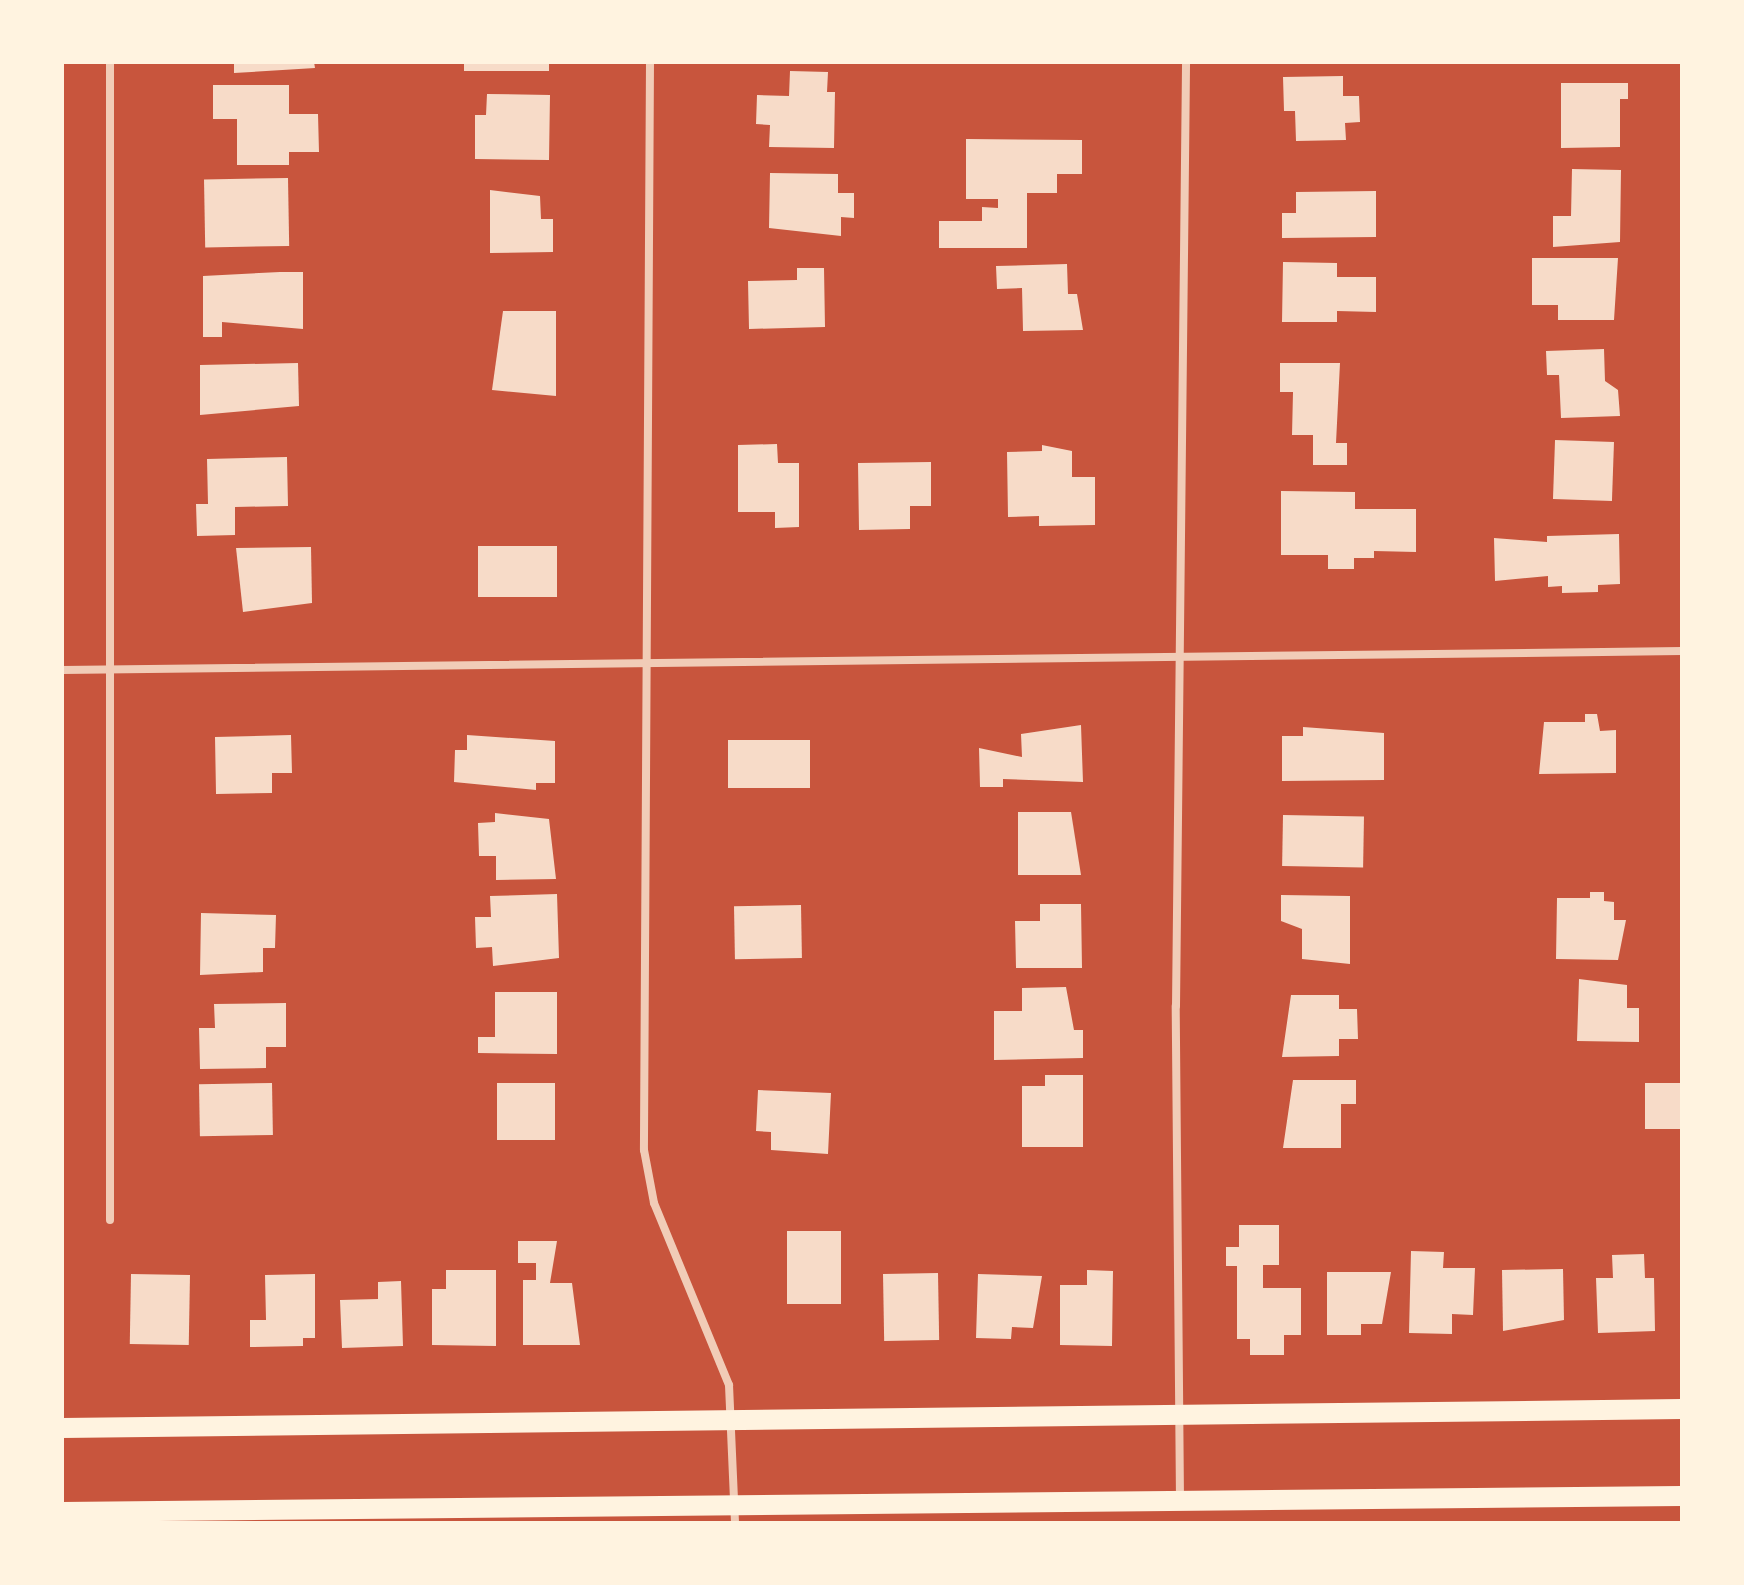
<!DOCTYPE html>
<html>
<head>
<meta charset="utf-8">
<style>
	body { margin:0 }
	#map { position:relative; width:1744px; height:1585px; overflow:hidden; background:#c8553d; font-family:"PT Serif",serif }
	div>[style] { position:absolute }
	.building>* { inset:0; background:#f7dbc8; transform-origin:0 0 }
	.minor>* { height:8px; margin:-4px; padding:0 4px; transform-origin:4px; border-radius:4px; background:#f1ccb7 }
	.primary>* { height:20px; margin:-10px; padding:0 10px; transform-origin:10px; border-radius:10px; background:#fff3e0 }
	span { translate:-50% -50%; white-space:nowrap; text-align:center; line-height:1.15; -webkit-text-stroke:6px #fff3e0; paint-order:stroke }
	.frame { position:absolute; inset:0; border:64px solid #fff3e0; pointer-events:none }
</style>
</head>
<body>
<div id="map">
	<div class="building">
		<i style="clip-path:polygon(234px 62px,314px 62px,315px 68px,234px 73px)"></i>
		<i style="left:464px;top:62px;width:85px;height:9px"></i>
		<i style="clip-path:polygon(790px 71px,828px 72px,827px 92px,835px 92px,834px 148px,769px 147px,770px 125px,756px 124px,757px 95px,789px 96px)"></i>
		<i style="clip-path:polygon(1343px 76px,1343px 96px,1359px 96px,1360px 122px,1345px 123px,1346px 140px,1296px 141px,1295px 111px,1284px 111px,1283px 77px)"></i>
		<i style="clip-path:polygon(1561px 83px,1628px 83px,1628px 99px,1620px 99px,1620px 147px,1561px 148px)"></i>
		<i style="clip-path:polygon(213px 85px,289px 85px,289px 114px,318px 114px,319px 152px,289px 152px,289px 165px,237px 165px,237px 119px,213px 119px)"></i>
		<i style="clip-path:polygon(487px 94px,550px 95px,549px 160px,475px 159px,475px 115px,486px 115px)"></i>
		<i style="clip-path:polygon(966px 139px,1082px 140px,1082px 174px,1057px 174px,1057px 193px,1027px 193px,1027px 248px,939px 248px,939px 221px,982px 221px,982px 207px,998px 208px,998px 199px,966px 199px)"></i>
		<i style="clip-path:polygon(1572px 169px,1621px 170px,1620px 242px,1553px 247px,1553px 216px,1571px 216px)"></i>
		<i style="clip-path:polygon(770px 173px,838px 174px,838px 193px,854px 193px,854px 218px,841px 217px,841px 236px,769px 228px)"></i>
		<i style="left:288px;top:178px;width:68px;height:84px;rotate:89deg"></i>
		<i style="clip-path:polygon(490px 190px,540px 196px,541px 219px,553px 219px,553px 252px,490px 253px)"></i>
		<i style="clip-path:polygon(1376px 191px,1376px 237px,1282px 238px,1282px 213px,1296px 213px,1296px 192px)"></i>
		<i style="clip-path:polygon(1532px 258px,1618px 258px,1614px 320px,1558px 320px,1558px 305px,1532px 305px)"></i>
		<i style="clip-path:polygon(1283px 262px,1337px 263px,1337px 277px,1376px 277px,1376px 312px,1337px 311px,1337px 322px,1282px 322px)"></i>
		<i style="clip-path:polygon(1067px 264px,1068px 294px,1077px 294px,1083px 330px,1023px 331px,1022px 288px,997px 289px,996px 266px)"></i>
		<i style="clip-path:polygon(797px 268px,824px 268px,825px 327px,749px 329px,748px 281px,797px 280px)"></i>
		<i style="clip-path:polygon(280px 272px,303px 272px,303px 329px,222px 322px,222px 337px,203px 337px,203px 276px)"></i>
		<i style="clip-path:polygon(503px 311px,556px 311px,556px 396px,492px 390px)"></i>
		<i style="clip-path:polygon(1604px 349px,1605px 381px,1618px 390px,1620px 416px,1561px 418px,1559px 375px,1547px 375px,1546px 351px)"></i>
		<i style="clip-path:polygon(298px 363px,299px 406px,200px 415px,200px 365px)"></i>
		<i style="clip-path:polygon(1280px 363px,1340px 363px,1336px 443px,1347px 443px,1347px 465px,1313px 465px,1313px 435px,1292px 435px,1293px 392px,1280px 392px)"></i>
		<i style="left:1614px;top:442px;width:59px;height:59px;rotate:92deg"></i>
		<i style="clip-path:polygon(777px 444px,778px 463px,799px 463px,799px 527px,775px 528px,775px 512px,738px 512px,738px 445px)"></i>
		<i style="clip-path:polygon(1042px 445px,1072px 451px,1072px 477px,1095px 477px,1095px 525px,1039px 526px,1039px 516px,1008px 517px,1007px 452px,1042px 451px)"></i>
		<i style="clip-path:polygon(287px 457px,288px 506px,235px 507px,235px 535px,197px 536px,196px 504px,208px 504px,207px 459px)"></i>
		<i style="clip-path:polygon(931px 462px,931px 506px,910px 506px,910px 529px,859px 530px,858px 463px)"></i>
		<i style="clip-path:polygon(1281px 491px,1355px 492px,1355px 509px,1416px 509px,1416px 552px,1374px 551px,1374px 558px,1354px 558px,1354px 569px,1328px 569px,1328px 555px,1281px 555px)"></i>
		<i style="clip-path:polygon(1619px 534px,1620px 584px,1598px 585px,1598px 592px,1562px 593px,1562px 586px,1548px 587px,1548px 576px,1495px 581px,1494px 538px,1547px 542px,1547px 536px)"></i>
		<i style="left:478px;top:546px;width:79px;height:51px"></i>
		<i style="clip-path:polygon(311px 547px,312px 603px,243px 612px,236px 548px)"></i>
		<i style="clip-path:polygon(1585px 714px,1597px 714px,1600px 731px,1616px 730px,1616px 773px,1539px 774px,1544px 722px,1585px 722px)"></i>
		<i style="clip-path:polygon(1081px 725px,1083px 782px,1003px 779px,1003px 787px,980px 787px,979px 748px,1022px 757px,1021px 734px)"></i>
		<i style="clip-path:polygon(1303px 727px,1384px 733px,1384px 780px,1282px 781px,1282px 736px,1303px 736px)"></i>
		<i style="clip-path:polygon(291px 735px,292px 773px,272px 773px,272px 793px,216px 794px,215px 737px)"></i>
		<i style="clip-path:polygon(467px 735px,555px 741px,555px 783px,536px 783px,536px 790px,454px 782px,455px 750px,467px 750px)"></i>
		<i style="left:728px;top:740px;width:82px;height:48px"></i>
		<i style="clip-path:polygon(1018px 812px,1071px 812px,1081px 875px,1018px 875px)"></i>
		<i style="clip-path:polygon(495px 813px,549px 819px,556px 879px,496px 880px,496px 856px,479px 856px,478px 823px,495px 822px)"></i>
		<i style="left:1283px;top:815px;width:81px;height:51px;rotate:1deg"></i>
		<i style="clip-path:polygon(1590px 892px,1604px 892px,1604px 901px,1614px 902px,1614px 920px,1626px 920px,1618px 960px,1556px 959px,1557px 898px,1590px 898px)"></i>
		<i style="clip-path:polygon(557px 894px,559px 958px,493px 966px,492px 947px,476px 948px,475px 917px,491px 917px,490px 896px)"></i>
		<i style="clip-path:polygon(1281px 895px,1350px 896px,1350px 964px,1302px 959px,1302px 929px,1281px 921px)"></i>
		<i style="clip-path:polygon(1040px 904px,1081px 904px,1082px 968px,1016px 968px,1015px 921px,1040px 921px)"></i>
		<i style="left:801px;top:905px;width:53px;height:67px;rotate:89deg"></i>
		<i style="clip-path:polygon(201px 913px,276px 915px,275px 948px,263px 948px,263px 972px,200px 975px)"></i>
		<i style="clip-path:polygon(1579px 979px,1627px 985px,1627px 1008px,1639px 1008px,1639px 1042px,1577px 1041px)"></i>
		<i style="clip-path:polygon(1066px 987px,1074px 1030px,1083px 1030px,1083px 1058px,994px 1060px,994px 1011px,1022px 1011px,1022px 988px)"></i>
		<i style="clip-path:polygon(495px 992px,557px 992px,557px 1054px,478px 1053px,478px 1037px,495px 1037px)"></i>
		<i style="clip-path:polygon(1291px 995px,1339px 995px,1339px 1009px,1357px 1009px,1358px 1039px,1339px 1039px,1339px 1056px,1282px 1057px)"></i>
		<i style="clip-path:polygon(286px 1003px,286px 1047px,266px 1047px,266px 1068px,200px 1069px,199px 1028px,215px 1028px,214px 1004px)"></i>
		<i style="clip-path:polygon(1045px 1075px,1083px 1075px,1083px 1147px,1022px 1147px,1022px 1086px,1045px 1086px)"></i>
		<i style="clip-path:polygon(1293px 1080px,1356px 1080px,1356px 1104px,1341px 1104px,1341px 1148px,1283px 1148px)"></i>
		<i style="left:272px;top:1083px;width:52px;height:73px;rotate:89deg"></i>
		<i style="left:497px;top:1083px;width:58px;height:57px"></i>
		<i style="left:1682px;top:1083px;width:46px;height:37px;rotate:90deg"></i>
		<i style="clip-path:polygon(758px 1090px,831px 1093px,828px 1154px,771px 1150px,771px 1132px,756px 1131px)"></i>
		<i style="clip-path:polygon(1239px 1225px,1279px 1225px,1279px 1265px,1263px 1265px,1263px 1288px,1301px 1288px,1301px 1335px,1284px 1335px,1284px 1355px,1250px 1355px,1250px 1339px,1237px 1339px,1237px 1266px,1226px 1266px,1226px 1247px,1239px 1247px)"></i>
		<i style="left:787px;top:1231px;width:54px;height:73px"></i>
		<i style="clip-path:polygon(518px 1241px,557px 1241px,550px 1283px,572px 1283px,580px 1345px,523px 1345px,523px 1280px,536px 1280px,536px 1263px,518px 1263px)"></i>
		<i style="clip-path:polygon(1411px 1251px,1444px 1252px,1443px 1268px,1475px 1268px,1473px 1315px,1452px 1314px,1452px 1334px,1409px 1333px)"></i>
		<i style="clip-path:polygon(1644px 1254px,1645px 1278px,1654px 1278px,1655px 1331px,1598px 1333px,1596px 1278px,1613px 1278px,1612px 1255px)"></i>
		<i style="clip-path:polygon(1563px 1269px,1564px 1320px,1503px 1331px,1502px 1270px)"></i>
		<i style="clip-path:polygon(446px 1270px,496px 1270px,496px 1346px,432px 1345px,432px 1289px,446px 1289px)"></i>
		<i style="clip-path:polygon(1087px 1270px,1113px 1271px,1112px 1346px,1060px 1345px,1060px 1285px,1087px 1285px)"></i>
		<i style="clip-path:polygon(1327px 1272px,1391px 1272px,1382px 1324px,1361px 1324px,1361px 1335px,1327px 1335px)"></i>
		<i style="left:938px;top:1273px;width:67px;height:55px;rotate:89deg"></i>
		<i style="left:131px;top:1274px;width:59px;height:70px;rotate:1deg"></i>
		<i style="clip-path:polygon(315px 1274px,315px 1338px,303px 1338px,303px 1346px,250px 1347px,250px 1320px,266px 1320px,265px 1275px)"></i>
		<i style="clip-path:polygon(978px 1274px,1042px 1276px,1033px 1328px,1012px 1327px,1011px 1339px,976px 1338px)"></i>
		<i style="clip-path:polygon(401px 1281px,403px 1346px,342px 1348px,340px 1300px,378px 1299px,378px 1282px)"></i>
	</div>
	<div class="minor">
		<i style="left:110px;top:62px;width:1158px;rotate:90deg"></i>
		<i style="left:650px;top:62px;width:1088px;rotate:90.32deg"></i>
		<i style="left:644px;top:1150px;width:54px;rotate:79.3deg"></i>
		<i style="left:654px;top:1203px;width:197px;rotate:67.6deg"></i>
		<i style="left:729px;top:1385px;width:138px;rotate:87.5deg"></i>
		<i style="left:62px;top:670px;width:1620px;rotate:-0.67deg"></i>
		<i style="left:1180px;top:1500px;width:494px;rotate:-90.5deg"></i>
		<i style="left:1176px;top:1006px;width:944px;rotate:-89.39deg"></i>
	</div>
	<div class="primary">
		<i style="left:62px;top:1428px;width:1620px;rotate:-0.67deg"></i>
		<i style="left:62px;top:1512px;width:1620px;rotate:-0.57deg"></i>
	</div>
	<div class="frame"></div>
</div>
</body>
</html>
